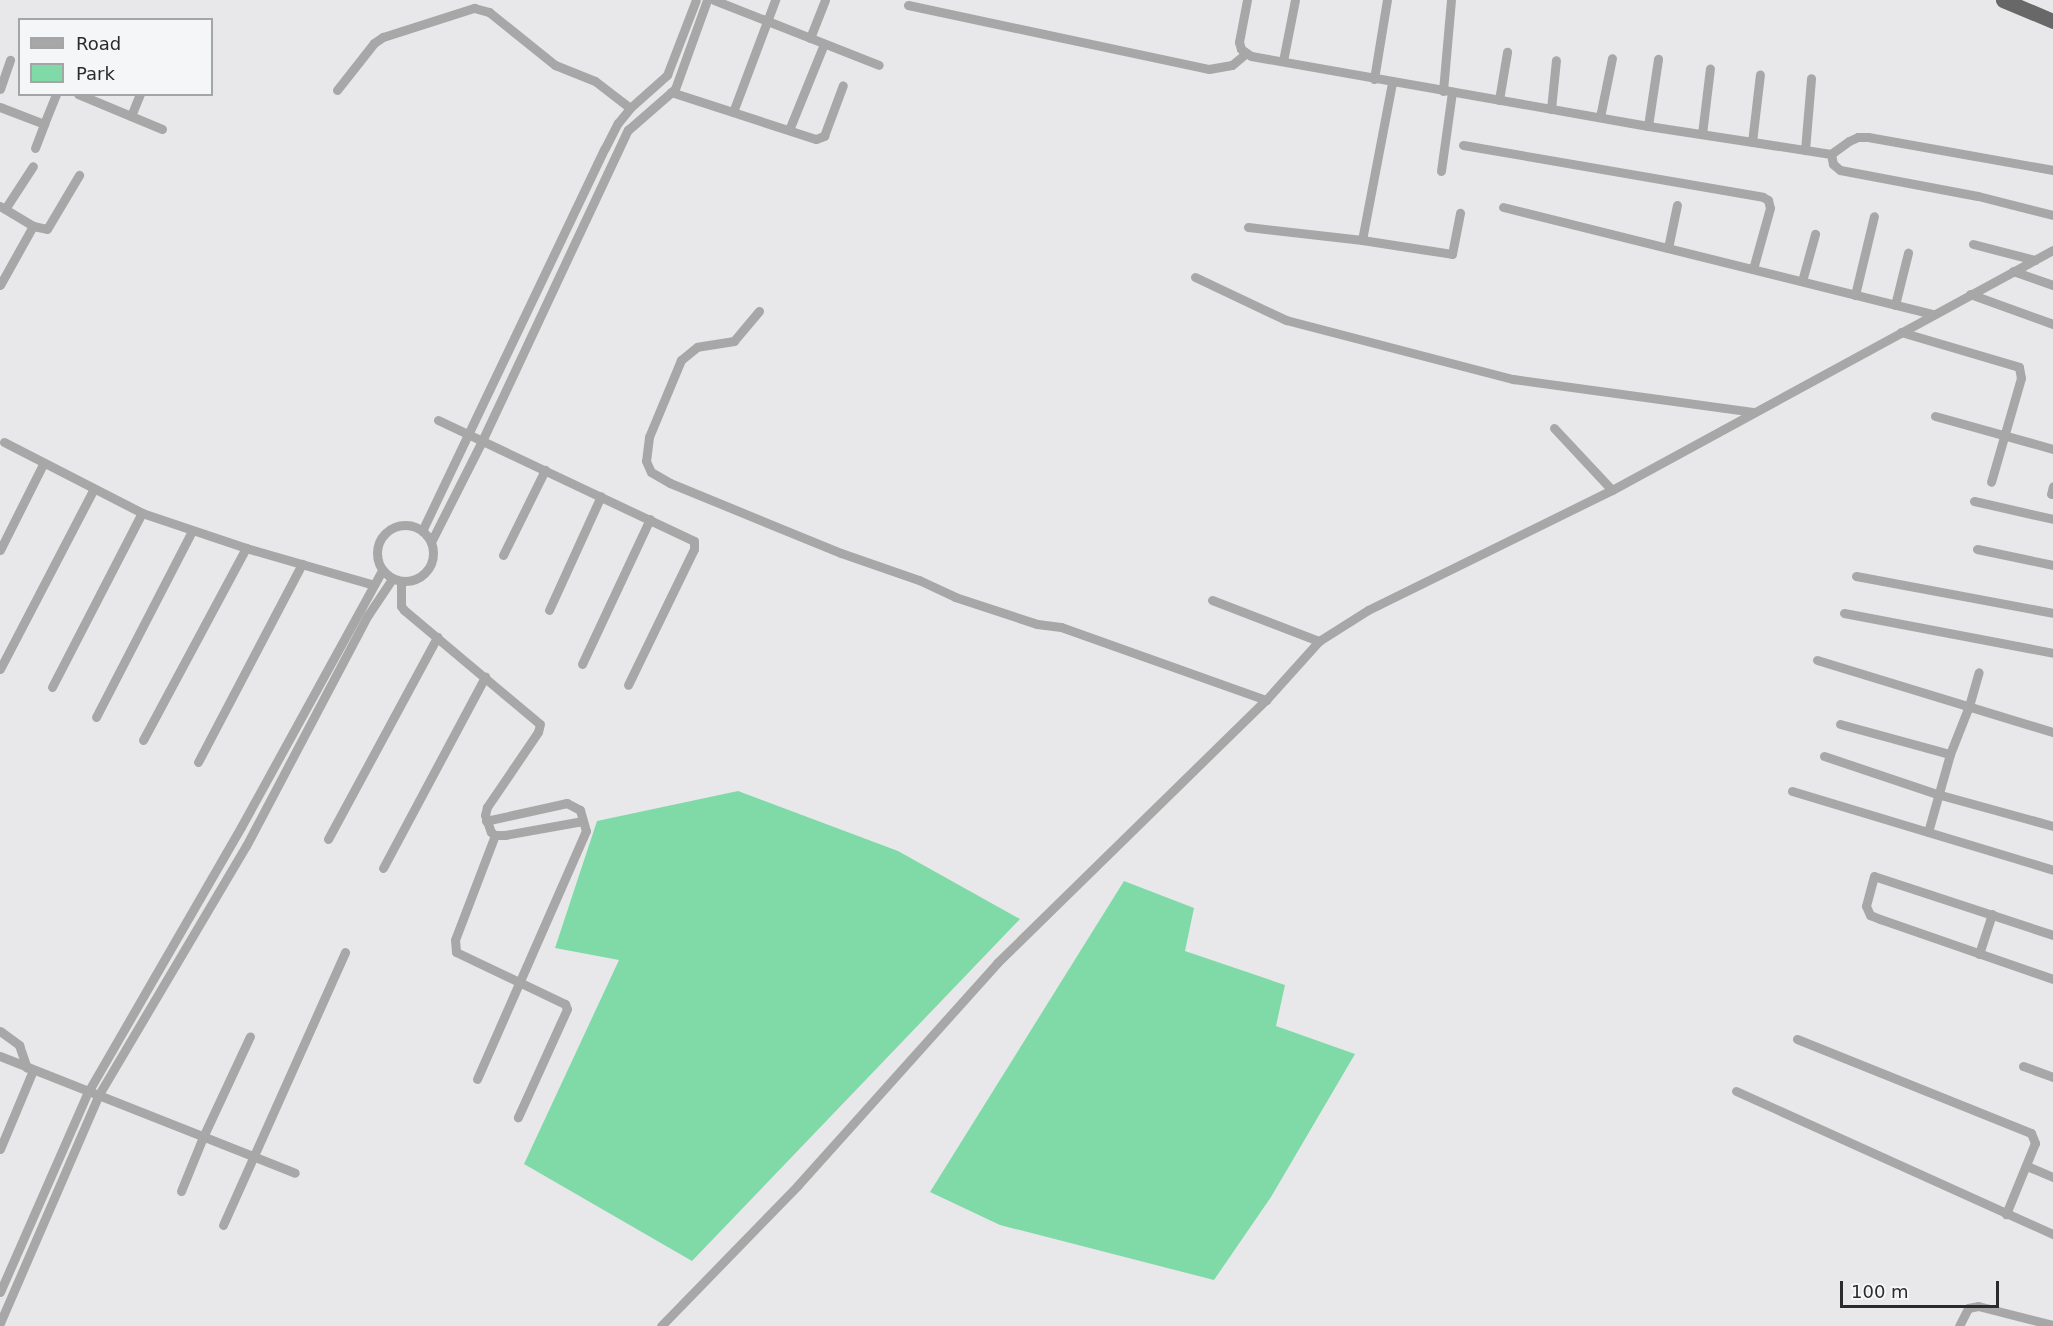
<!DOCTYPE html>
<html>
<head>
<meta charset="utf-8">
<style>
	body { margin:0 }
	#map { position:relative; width:2053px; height:1326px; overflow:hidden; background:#e8e8ea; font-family:"DejaVu Sans",sans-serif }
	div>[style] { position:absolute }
	.green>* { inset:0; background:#7fdaa8 }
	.minor>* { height:9px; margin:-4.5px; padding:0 4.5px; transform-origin:4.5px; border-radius:4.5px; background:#a8a7a8 }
	.minor>.ring { margin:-4.5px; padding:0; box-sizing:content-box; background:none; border:9px solid #a8a7a8; border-radius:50% }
	.trunk>* { height:15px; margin:-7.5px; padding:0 7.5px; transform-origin:7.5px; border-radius:7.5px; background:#686868 }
	span { translate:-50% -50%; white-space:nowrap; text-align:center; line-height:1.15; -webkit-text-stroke:6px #f5f6f7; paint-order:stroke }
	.legend { position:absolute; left:18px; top:18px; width:195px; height:78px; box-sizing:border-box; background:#f5f6f7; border:2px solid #a4a5a6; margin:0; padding:8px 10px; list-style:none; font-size:18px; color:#2b2b2c }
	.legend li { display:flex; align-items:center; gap:12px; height:30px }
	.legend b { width:30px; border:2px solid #a4a5a6 }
	.scale { position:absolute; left:1840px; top:1281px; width:159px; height:27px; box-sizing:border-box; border:3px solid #2b2b2c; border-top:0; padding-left:8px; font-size:18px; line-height:21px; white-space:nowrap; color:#2b2b2c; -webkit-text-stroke:4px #f5f6f7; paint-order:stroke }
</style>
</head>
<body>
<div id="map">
	<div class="green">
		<i style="clip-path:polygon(738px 791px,898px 851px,1020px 919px,692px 1261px,524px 1164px,619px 960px,555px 948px,597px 821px)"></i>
		<i style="clip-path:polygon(1124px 881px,1194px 908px,1185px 951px,1285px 985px,1276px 1026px,1355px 1054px,1271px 1197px,1214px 1280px,1000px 1225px,930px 1192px)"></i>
	</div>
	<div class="minor">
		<i style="left:714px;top:0;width:177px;rotate:21.5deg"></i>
		<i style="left:1247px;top:0;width:43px;rotate:100.8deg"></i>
		<i style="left:1239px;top:42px;width:7px;rotate:74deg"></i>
		<i style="left:1241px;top:49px;width:12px;rotate:35deg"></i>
		<i style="left:1251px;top:56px;width:403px;rotate:10deg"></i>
		<i style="left:1648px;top:126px;width:185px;rotate:8.7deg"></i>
		<i style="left:1831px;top:154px;width:10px;rotate:79deg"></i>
		<i style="left:1833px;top:164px;width:9px;rotate:41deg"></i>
		<i style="left:1840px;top:170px;width:140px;rotate:10.7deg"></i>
		<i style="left:1978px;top:196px;width:77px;rotate:14.2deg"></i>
		<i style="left:908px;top:5px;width:308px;rotate:12deg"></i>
		<i style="left:1209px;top:69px;width:23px;rotate:-10deg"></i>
		<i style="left:1232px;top:65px;width:17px;rotate:-40deg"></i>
		<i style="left:810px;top:38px;width:41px;rotate:-68.5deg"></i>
		<i style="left:1283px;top:61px;width:62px;rotate:-78.9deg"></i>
		<i style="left:1374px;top:79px;width:80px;rotate:-80.7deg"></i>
		<i style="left:0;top:89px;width:31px;rotate:-71deg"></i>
		<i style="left:337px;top:90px;width:60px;rotate:-51.8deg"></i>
		<i style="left:374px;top:43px;width:11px;rotate:-34deg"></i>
		<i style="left:383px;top:37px;width:96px;rotate:-17.7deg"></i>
		<i style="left:474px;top:8px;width:16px;rotate:15deg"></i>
		<i style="left:489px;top:12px;width:85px;rotate:38.8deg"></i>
		<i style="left:555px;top:65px;width:43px;rotate:21.8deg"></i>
		<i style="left:595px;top:81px;width:44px;rotate:37.6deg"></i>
		<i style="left:1443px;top:91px;width:91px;rotate:-85deg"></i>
		<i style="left:671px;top:92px;width:152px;rotate:18deg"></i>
		<i style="left:816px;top:139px;width:9px;rotate:-21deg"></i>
		<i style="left:824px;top:136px;width:54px;rotate:-69.6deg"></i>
		<i style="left:78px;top:94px;width:91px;rotate:22.6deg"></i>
		<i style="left:1499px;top:100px;width:49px;rotate:-80.5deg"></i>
		<i style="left:0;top:107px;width:47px;rotate:21.1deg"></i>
		<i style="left:44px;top:124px;width:32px;rotate:-68deg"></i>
		<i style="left:1551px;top:109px;width:49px;rotate:-84.2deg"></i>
		<i style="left:733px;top:112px;width:120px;rotate:-69.4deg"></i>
		<i style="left:131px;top:116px;width:24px;rotate:-68deg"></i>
		<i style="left:1600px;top:117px;width:60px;rotate:-78.5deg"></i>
		<i style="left:1648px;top:126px;width:68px;rotate:-81.5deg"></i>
		<i style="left:789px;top:130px;width:93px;rotate:-67.9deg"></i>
		<i style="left:1702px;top:134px;width:66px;rotate:-83.1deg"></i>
		<i style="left:1752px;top:142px;width:68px;rotate:-83.3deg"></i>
		<i style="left:1463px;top:145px;width:304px;rotate:9.8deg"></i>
		<i style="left:1763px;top:197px;width:6px;rotate:31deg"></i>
		<i style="left:1768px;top:200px;width:8px;rotate:76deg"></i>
		<i style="left:1770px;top:208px;width:63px;rotate:105.6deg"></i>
		<i style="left:35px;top:148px;width:26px;rotate:-69deg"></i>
		<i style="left:1805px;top:150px;width:72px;rotate:-85.2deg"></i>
		<i style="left:1831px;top:154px;width:22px;rotate:-36deg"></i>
		<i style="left:1849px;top:141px;width:10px;rotate:-24deg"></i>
		<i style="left:1858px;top:137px;width:10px"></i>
		<i style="left:1868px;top:137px;width:188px;rotate:10.1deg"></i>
		<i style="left:1441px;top:171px;width:80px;rotate:-82.1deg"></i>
		<i style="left:0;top:206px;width:39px;rotate:31deg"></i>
		<i style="left:33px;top:226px;width:14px;rotate:12deg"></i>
		<i style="left:47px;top:229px;width:63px;rotate:-59.3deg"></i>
		<i style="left:1503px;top:207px;width:443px;rotate:14deg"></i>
		<i style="left:5px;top:209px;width:51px;rotate:-56.9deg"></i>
		<i style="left:1248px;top:227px;width:115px;rotate:6.5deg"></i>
		<i style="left:1362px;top:240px;width:161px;rotate:-79.2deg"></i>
		<i style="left:1362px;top:240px;width:91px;rotate:8.8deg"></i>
		<i style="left:1452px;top:254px;width:42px;rotate:-79deg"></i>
		<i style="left:1973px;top:244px;width:64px;rotate:14.5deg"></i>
		<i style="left:1668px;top:248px;width:44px;rotate:-78.2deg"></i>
		<i style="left:2013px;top:271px;width:42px;rotate:19.3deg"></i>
		<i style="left:1195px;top:277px;width:101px;rotate:25.3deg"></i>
		<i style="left:1286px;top:320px;width:235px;rotate:14.6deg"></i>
		<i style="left:1513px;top:379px;width:242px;rotate:7.8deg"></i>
		<i style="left:1802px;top:281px;width:49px;rotate:-74.5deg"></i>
		<i style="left:0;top:285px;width:68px;rotate:-60.8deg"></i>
		<i style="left:1970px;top:294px;width:88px;rotate:19.9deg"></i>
		<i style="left:1855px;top:295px;width:81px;rotate:-76.5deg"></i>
		<i style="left:1895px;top:305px;width:54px;rotate:-76deg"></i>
		<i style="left:759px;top:311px;width:39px;rotate:130deg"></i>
		<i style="left:734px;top:341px;width:37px;rotate:171deg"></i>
		<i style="left:697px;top:347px;width:21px;rotate:141deg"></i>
		<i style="left:681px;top:360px;width:83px;rotate:112.6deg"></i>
		<i style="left:649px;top:437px;width:24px;rotate:97deg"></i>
		<i style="left:646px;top:461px;width:12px;rotate:66deg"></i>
		<i style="left:651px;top:472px;width:22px;rotate:30deg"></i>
		<i style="left:670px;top:483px;width:185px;rotate:22.3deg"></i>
		<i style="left:841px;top:553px;width:83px;rotate:19.1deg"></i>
		<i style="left:919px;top:580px;width:40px;rotate:25deg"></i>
		<i style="left:955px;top:597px;width:86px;rotate:18.2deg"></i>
		<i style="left:1037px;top:624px;width:24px;rotate:7deg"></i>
		<i style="left:1061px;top:627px;width:218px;rotate:19.6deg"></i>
		<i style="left:1901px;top:332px;width:123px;rotate:16.5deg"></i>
		<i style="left:2019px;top:367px;width:11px;rotate:80deg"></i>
		<i style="left:2021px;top:378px;width:108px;rotate:106.1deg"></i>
		<i style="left:1935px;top:416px;width:123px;rotate:15.6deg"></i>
		<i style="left:438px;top:420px;width:283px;rotate:25.3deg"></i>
		<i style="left:694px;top:541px;width:8px;rotate:90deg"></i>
		<i style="left:694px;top:549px;width:151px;rotate:115.9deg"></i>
		<i style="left:1554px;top:428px;width:85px;rotate:46.9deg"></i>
		<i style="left:4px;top:442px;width:155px;rotate:27.2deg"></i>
		<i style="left:142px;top:513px;width:110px;rotate:18.6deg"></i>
		<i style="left:246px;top:548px;width:133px;rotate:16.1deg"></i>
		<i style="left:2051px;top:494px;width:8px;rotate:-76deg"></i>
		<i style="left:1974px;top:501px;width:81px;rotate:12.8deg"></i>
		<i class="ring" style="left:377px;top:525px;width:47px;height:47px"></i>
		<i style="left:422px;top:531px;width:424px;rotate:-64.5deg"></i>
		<i style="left:605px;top:148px;width:28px;rotate:-63deg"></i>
		<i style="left:618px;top:123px;width:19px;rotate:-51deg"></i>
		<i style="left:630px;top:108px;width:50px;rotate:-41.7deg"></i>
		<i style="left:667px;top:75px;width:80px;rotate:-68.9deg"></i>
		<i style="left:431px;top:542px;width:113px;rotate:-63.2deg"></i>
		<i style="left:482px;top:441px;width:344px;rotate:-64.9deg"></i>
		<i style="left:628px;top:130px;width:62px;rotate:-41.1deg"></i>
		<i style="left:675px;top:89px;width:95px;rotate:-70.2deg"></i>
		<i style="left:1977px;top:549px;width:78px;rotate:11.9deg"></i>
		<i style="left:0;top:550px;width:96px;rotate:-63.4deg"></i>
		<i style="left:503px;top:555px;width:95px;rotate:-63.7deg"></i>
		<i style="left:1856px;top:576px;width:200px;rotate:10.6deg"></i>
		<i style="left:401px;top:581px;width:25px;rotate:90deg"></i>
		<i style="left:401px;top:606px;width:5px;rotate:53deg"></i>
		<i style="left:404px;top:610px;width:177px;rotate:40deg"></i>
		<i style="left:540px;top:724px;width:8px;rotate:104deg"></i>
		<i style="left:538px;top:732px;width:91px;rotate:124.2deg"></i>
		<i style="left:487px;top:807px;width:8px;rotate:104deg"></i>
		<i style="left:485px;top:815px;width:18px;rotate:71deg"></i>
		<i style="left:491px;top:832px;width:5px;rotate:37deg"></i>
		<i style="left:495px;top:835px;width:10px"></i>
		<i style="left:505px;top:835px;width:79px;rotate:-10.2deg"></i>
		<i style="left:1212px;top:600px;width:115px;rotate:21deg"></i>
		<i style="left:549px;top:610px;width:125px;rotate:-65.5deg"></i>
		<i style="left:1844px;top:613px;width:213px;rotate:10.8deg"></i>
		<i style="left:1817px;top:660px;width:247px;rotate:17deg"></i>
		<i style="left:582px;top:664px;width:160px;rotate:-64.9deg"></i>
		<i style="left:0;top:669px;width:202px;rotate:-62.5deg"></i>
		<i style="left:52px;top:687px;width:196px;rotate:-62.7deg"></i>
		<i style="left:96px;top:717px;width:209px;rotate:-62.7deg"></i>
		<i style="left:1840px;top:724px;width:114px;rotate:15.3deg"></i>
		<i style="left:143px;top:740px;width:218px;rotate:-61.8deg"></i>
		<i style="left:1824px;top:756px;width:119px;rotate:18.6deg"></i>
		<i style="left:1937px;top:794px;width:120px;rotate:15.4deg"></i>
		<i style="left:198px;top:762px;width:224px;rotate:-62.3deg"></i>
		<i style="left:1792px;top:791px;width:273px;rotate:16.8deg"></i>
		<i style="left:1928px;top:832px;width:81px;rotate:-74.2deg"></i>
		<i style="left:1950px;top:754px;width:52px;rotate:-68.4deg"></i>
		<i style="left:1969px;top:706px;width:35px;rotate:-74deg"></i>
		<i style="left:495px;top:835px;width:112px;rotate:110.9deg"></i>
		<i style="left:455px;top:940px;width:12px;rotate:85deg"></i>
		<i style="left:456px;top:952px;width:121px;rotate:25.5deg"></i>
		<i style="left:565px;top:1004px;width:5px;rotate:68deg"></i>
		<i style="left:567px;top:1009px;width:119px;rotate:114.4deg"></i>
		<i style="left:328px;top:839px;width:230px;rotate:-61.6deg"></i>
		<i style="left:383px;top:868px;width:217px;rotate:-61.9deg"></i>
		<i style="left:2053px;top:935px;width:188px;rotate:-161.8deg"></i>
		<i style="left:1874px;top:876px;width:31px;rotate:105deg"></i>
		<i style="left:1866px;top:906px;width:10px;rotate:66deg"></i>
		<i style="left:1870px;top:915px;width:11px;rotate:22deg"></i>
		<i style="left:1880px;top:919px;width:183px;rotate:19.1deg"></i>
		<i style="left:1979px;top:954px;width:42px;rotate:-72deg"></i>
		<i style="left:0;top:1031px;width:24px;rotate:36deg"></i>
		<i style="left:19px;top:1045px;width:24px;rotate:71deg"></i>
		<i style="left:1797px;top:1039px;width:252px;rotate:21.9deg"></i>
		<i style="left:2031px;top:1133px;width:11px;rotate:68deg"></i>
		<i style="left:2035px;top:1143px;width:77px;rotate:112.2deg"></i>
		<i style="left:0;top:1056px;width:317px;rotate:21.6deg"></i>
		<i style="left:2023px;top:1066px;width:32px;rotate:20deg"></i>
		<i style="left:477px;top:1079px;width:271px;rotate:-66.3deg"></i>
		<i style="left:586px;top:831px;width:22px;rotate:-106deg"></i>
		<i style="left:580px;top:810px;width:15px;rotate:-152deg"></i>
		<i style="left:567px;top:803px;width:83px;rotate:167.5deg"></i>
		<i style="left:1736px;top:1091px;width:348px;rotate:24.3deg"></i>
		<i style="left:0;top:1149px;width:86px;rotate:-67.3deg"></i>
		<i style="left:2027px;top:1166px;width:28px;rotate:23deg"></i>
		<i style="left:181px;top:1191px;width:58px;rotate:-67.8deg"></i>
		<i style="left:203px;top:1137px;width:111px;rotate:-65deg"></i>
		<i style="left:223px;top:1225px;width:299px;rotate:-65.9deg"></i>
		<i style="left:0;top:1292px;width:219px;rotate:-66.3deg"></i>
		<i style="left:88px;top:1092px;width:306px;rotate:-60deg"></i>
		<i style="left:241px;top:827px;width:293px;rotate:-61.2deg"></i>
		<i style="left:0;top:1323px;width:247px;rotate:-66.6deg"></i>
		<i style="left:98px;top:1096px;width:291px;rotate:-59.4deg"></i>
		<i style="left:246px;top:846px;width:261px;rotate:-62.2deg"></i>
		<i style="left:368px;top:615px;width:43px;rotate:-56.3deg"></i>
		<i style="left:661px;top:1326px;width:197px;rotate:-45.8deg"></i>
		<i style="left:798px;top:1185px;width:298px;rotate:-48.1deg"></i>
		<i style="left:997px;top:963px;width:376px;rotate:-44.4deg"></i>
		<i style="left:1266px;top:700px;width:79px;rotate:-48.1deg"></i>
		<i style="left:1319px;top:641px;width:58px;rotate:-32.3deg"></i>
		<i style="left:1368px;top:610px;width:272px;rotate:-26.2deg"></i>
		<i style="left:1612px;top:490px;width:502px;rotate:-28.56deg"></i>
		<i style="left:1959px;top:1326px;width:20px;rotate:-63deg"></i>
		<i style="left:1968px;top:1308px;width:10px;rotate:-11deg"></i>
		<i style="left:1978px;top:1306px;width:77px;rotate:14.2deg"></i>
	</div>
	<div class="trunk">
		<i style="left:2003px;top:0;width:54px;rotate:22.8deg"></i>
	</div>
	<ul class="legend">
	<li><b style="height:8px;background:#a8a7a8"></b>Road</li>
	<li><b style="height:16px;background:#7fdaa8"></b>Park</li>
	</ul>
	<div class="scale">100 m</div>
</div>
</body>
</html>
